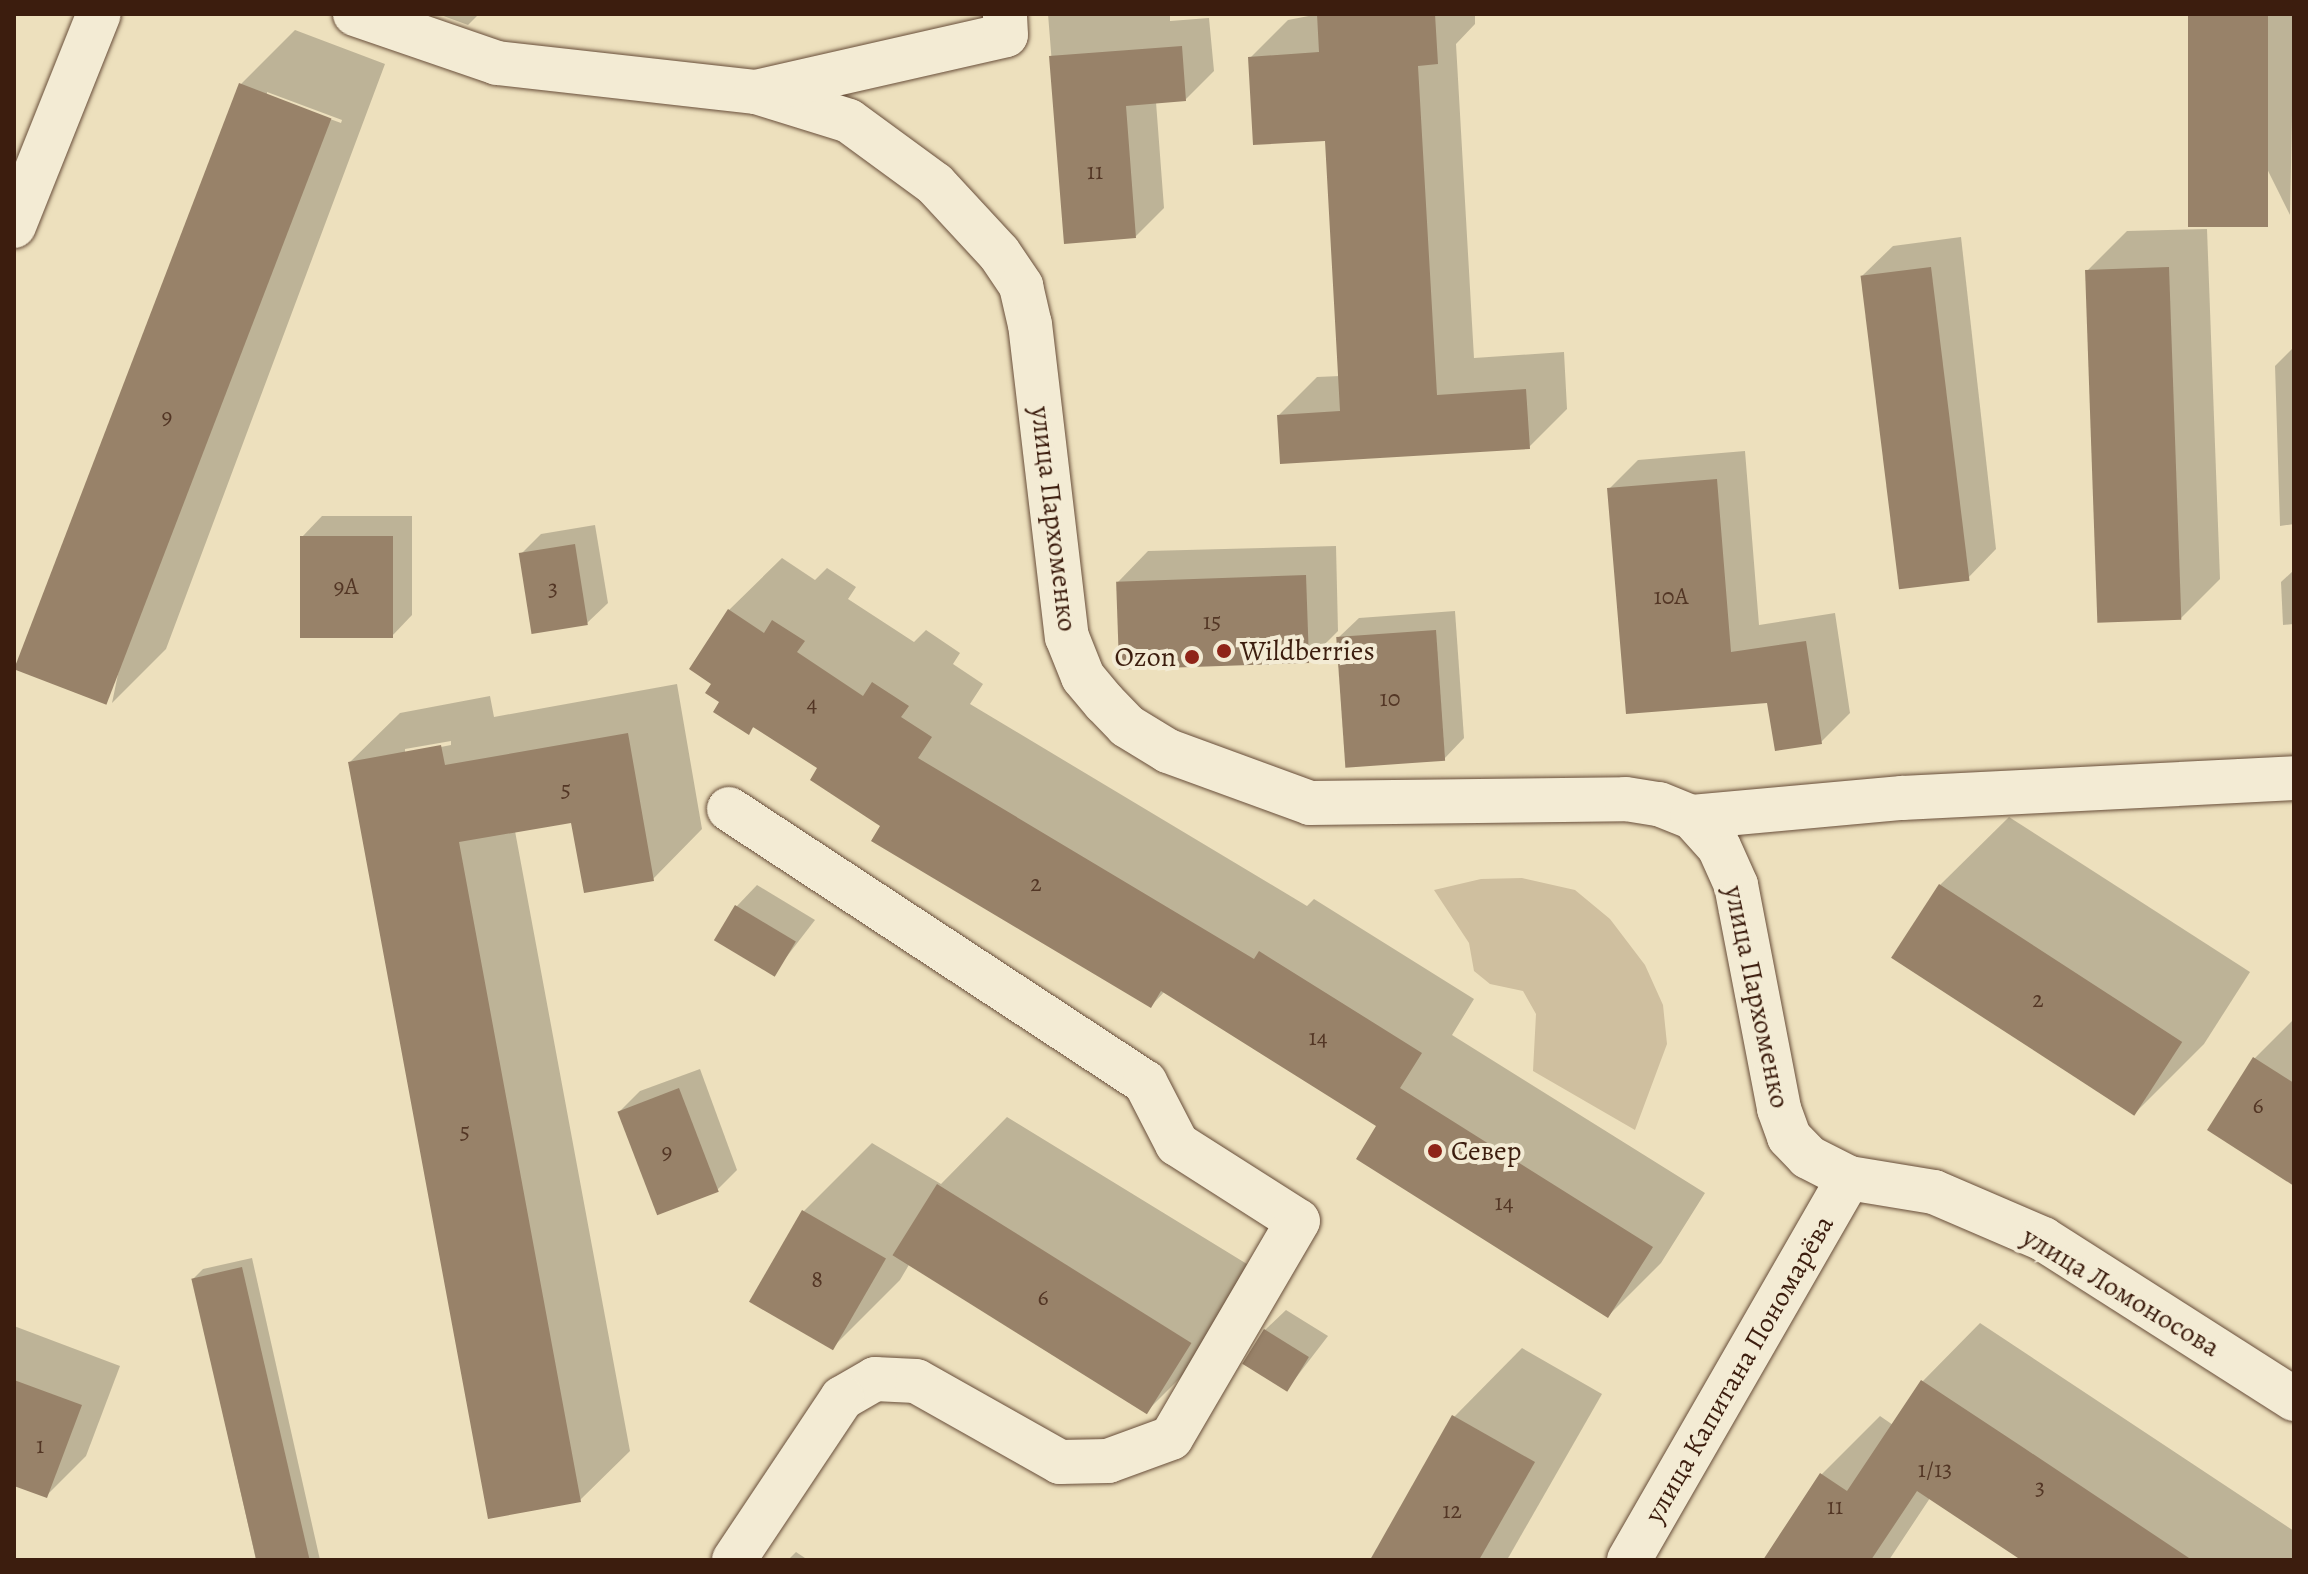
<!DOCTYPE html>
<html>
<head>
<meta charset="utf-8">
<style>
	body { margin:0 }
	#map { position:relative; width:2308px; height:1574px; overflow:hidden; background:#ede0bd; font-family:Alegreya,serif }
	div>[style] { position:absolute }
	.green>* { inset:0; background:#cfbf9f }
	.shadow>* { inset:0; background:#0003 }
	.building>* { inset:0; background:#988269; transform-origin:0 0 }
	.roads { filter:drop-shadow(0 0 2px #684e3a) drop-shadow(0 0 2px #684e3a) }
	.minor>* { height:44px; margin:-22px; padding:0 22px; transform-origin:22px; border-radius:22px; background:#f3ebd4 }
	.tertiary>* { height:44px; margin:-22px; padding:0 22px; transform-origin:22px; border-radius:22px; background:#f3ebd4 }
	.dots>* { width:22px; height:22px; translate:-50% -50%; box-sizing:border-box; border:4px solid #f3ebd4; border-radius:50% }
	span { translate:-50% -50%; white-space:nowrap; text-align:center; line-height:1.15; -webkit-text-stroke:8px #f3ebd4; paint-order:stroke }
	.number-label { font-size:24px; color:#533625 }
	.number-label span { -webkit-text-stroke-width:0 }
	.street-label { font-size:28px; color:#3c1d0e }
	.poi-label { font-size:28px; color:#3c1d0e }
	.left { translate:0 -50%; text-align:left }
	.right { translate:-100% -50%; text-align:right }
	.frame { position:absolute; inset:0; border:16px solid #3c1d0e; pointer-events:none }
</style>
</head>
<body>
<div id="map">
	<div class="green">
		<i style="clip-path:polygon(1522px 878px,1575px 890px,1610px 919px,1645px 965px,1663px 1005px,1667px 1044px,1635px 1130px,1533px 1071px,1536px 1014px,1523px 991px,1490px 984px,1474px 971px,1469px 943px,1434px 890px,1481px 879px)"></i>
	</div>
	<div class="shadow">
		<i style="clip-path:polygon(438px 14px,479px 14px,468px 25px)"></i>
		<i style="clip-path:polygon(1048px 14px,1170px 14px,1170px 21px,1209px 18px,1214px 71px,1185px 100px,1156px 102px,1164px 208px,1136px 236px,1066px 241px)"></i>
		<i style="clip-path:polygon(1319px 14px,1475px 14px,1475px 24px,1456px 44px,1474px 358px,1564px 352px,1567px 409px,1529px 447px,1279px 415px,1317px 377px,1340px 376px,1327px 139px,1250px 58px,1288px 20px)"></i>
		<i style="clip-path:polygon(2190px 14px,2294px 14px,2290px 215px)"></i>
		<i style="clip-path:polygon(evenodd,295px 30px,385px 64px,166px 649px,112px 703px,241px 84px,295px 30px,267px 92px,342px 120px,341px 123px,267px 96px,267px 92px)"></i>
		<i style="clip-path:polygon(2207px 229px,2220px 579px,2181px 618px,2087px 271px,2127px 231px)"></i>
		<i style="clip-path:polygon(1961px 237px,1996px 549px,1966px 580px,1862px 276px,1893px 246px)"></i>
		<i style="clip-path:polygon(2294px 347px,2294px 524px,2280px 526px,2275px 366px)"></i>
		<i style="clip-path:polygon(1745px 451px,1759px 625px,1835px 613px,1850px 713px,1821px 742px,1769px 700px,1628px 712px,1609px 489px,1638px 460px)"></i>
		<i style="clip-path:polygon(322px 516px,412px 516px,412px 615px,392px 636px,302px 537px)"></i>
		<i style="clip-path:polygon(595px 525px,608px 603px,587px 623px,521px 554px,541px 534px)"></i>
		<i style="clip-path:polygon(1336px 546px,1338px 631px,1308px 661px,1118px 582px,1148px 551px)"></i>
		<i style="clip-path:polygon(782px 558px,815px 580px,827px 568px,856px 587px,848px 599px,914px 642px,926px 630px,960px 653px,953px 664px,983px 684px,970px 704px,1307px 906px,1314px 899px,1474px 999px,1452px 1035px,1705px 1193px,1661px 1263px,1608px 1316px,1379px 1126px,1165px 991px,1151px 1006px,820px 767px,755px 726px,748px 732px,722px 702px,714px 683px,729px 610px)"></i>
		<i style="clip-path:polygon(2294px 570px,2294px 624px,2283px 625px,2281px 582px)"></i>
		<i style="clip-path:polygon(1455px 611px,1464px 738px,1444px 759px,1338px 638px,1359px 618px)"></i>
		<i style="clip-path:polygon(evenodd,677px 684px,702px 829px,653px 879px,573px 821px,515px 831px,630px 1451px,580px 1500px,350px 762px,400px 713px,490px 696px,494px 717px,677px 684px,451px 741px,451px 745px,405px 754px,405px 749px,451px 741px)"></i>
		<i style="clip-path:polygon(2009px 817px,2250px 972px,2204px 1044px,2136px 1112px,1940px 885px)"></i>
		<i style="clip-path:polygon(757px 885px,815px 920px,774px 973px,717px 939px,737px 906px)"></i>
		<i style="clip-path:polygon(2294px 1019px,2294px 1183px,2210px 1129px,2255px 1058px)"></i>
		<i style="clip-path:polygon(700px 1069px,737px 1170px,717px 1190px,619px 1112px,640px 1091px)"></i>
		<i style="clip-path:polygon(1007px 1117px,1260px 1272px,1217px 1341px,1148px 1410px,910px 1263px,900px 1280px,832px 1348px,804px 1211px,872px 1143px,941px 1184px)"></i>
		<i style="clip-path:polygon(252px 1258px,320px 1560px,256px 1560px,193px 1279px,203px 1269px)"></i>
		<i style="clip-path:polygon(1286px 1310px,1328px 1336px,1288px 1388px,1265px 1330px)"></i>
		<i style="clip-path:polygon(1980px 1323px,2294px 1531px,2294px 1560px,2024px 1560px,1930px 1498px,1889px 1560px,1765px 1560px,1822px 1474px,1880px 1416px,1893px 1425px,1922px 1382px)"></i>
		<i style="clip-path:polygon(14px 1326px,120px 1366px,86px 1456px,46px 1496px,14px 1484px)"></i>
		<i style="clip-path:polygon(1522px 1348px,1602px 1394px,1507px 1560px,1372px 1560px,1454px 1417px)"></i>
		<i style="clip-path:polygon(796px 1552px,808px 1560px,788px 1560px)"></i>
	</div>
	<div class="building">
		<i style="clip-path:polygon(1317px 14px,1435px 14px,1438px 64px,1418px 66px,1437px 395px,1526px 389px,1530px 449px,1280px 464px,1277px 415px,1340px 411px,1325px 141px,1253px 145px,1248px 57px,1319px 52px)"></i>
		<i style="left:2188px;top:14px;width:80px;height:213px"></i>
		<i style="clip-path:polygon(1182px 46px,1186px 101px,1126px 106px,1136px 238px,1064px 244px,1049px 56px)"></i>
		<i style="left:239px;top:83px;width:99px;height:628px;rotate:21deg"></i>
		<i style="left:1931px;top:267px;width:316px;height:71px;rotate:83deg"></i>
		<i style="left:2169px;top:267px;width:353px;height:84px;rotate:88deg"></i>
		<i style="clip-path:polygon(1717px 479px,1731px 652px,1806px 641px,1822px 744px,1775px 751px,1767px 703px,1626px 714px,1607px 488px)"></i>
		<i style="left:300px;top:536px;width:93px;height:102px"></i>
		<i style="left:575px;top:544px;width:82px;height:57px;rotate:81deg"></i>
		<i style="left:1306px;top:575px;width:88px;height:190px;rotate:88deg"></i>
		<i style="clip-path:polygon(728px 609px,764px 633px,772px 620px,805px 641px,797px 652px,863px 696px,872px 682px,909px 706px,901px 717px,932px 737px,918px 758px,1254px 959px,1259px 951px,1422px 1053px,1400px 1088px,1653px 1247px,1608px 1318px,1356px 1159px,1376px 1126px,1161px 991px,1151px 1008px,871px 841px,880px 826px,810px 780px,817px 768px,753px 727px,749px 735px,713px 712px,719px 702px,705px 693px,711px 684px,689px 669px)"></i>
		<i style="left:1436px;top:630px;width:131px;height:100px;rotate:86deg"></i>
		<i style="clip-path:polygon(628px 733px,654px 881px,584px 893px,571px 823px,459px 842px,581px 1502px,488px 1519px,348px 762px,441px 745px,445px 765px)"></i>
		<i style="left:1939px;top:884px;width:290px;height:88px;rotate:33deg"></i>
		<i style="left:735px;top:905px;width:71px;height:41px;rotate:31deg"></i>
		<i style="clip-path:polygon(2253px 1057px,2294px 1083px,2294px 1186px,2207px 1130px)"></i>
		<i style="left:679px;top:1088px;width:111px;height:66px;rotate:69deg"></i>
		<i style="left:937px;top:1184px;width:300px;height:84px;rotate:32deg"></i>
		<i style="left:802px;top:1210px;width:97px;height:106px;rotate:30deg"></i>
		<i style="left:242px;top:1267px;width:300px;height:52px;rotate:77deg"></i>
		<i style="left:1264px;top:1329px;width:53px;height:41px;rotate:32deg"></i>
		<i style="clip-path:polygon(14px 1380px,82px 1405px,47px 1498px,14px 1486px)"></i>
		<i style="clip-path:polygon(1921px 1380px,2024px 1448px,2192px 1560px,2021px 1560px,1917px 1491px,1871px 1560px,1763px 1560px,1820px 1473px,1847px 1491px)"></i>
		<i style="clip-path:polygon(1452px 1415px,1535px 1462px,1479px 1560px,1370px 1560px)"></i>
	</div>
	<div class="roads">
		<div class="minor">
			<i style="left:355px;top:14px;width:150px;rotate:19deg"></i>
			<i style="left:497px;top:63px;width:261px;rotate:6.4deg"></i>
			<i style="left:756px;top:92px;width:97px;rotate:17.3deg"></i>
			<i style="left:849px;top:121px;width:107px;rotate:36.2deg"></i>
			<i style="left:935px;top:184px;width:94px;rotate:47.2deg"></i>
			<i style="left:999px;top:253px;width:40px;rotate:56deg"></i>
			<i style="left:1021px;top:286px;width:39px;rotate:77deg"></i>
			<i style="left:1030px;top:324px;width:315px;rotate:83.3deg"></i>
			<i style="left:1067px;top:637px;width:43px;rotate:68.2deg"></i>
			<i style="left:1083px;top:677px;width:33px;rotate:50deg"></i>
			<i style="left:1104px;top:702px;width:33px;rotate:46deg"></i>
			<i style="left:1127px;top:726px;width:48px;rotate:31.4deg"></i>
			<i style="left:1168px;top:751px;width:151px;rotate:20.1deg"></i>
			<i style="left:1310px;top:803px;width:316px;rotate:-0.7deg"></i>
			<i style="left:1626px;top:799px;width:33px;rotate:9deg"></i>
			<i style="left:1659px;top:804px;width:35px;rotate:22deg"></i>
			<i style="left:1692px;top:817px;width:40px;rotate:48deg"></i>
			<i style="left:1719px;top:847px;width:42px;rotate:65.9deg"></i>
			<i style="left:1736px;top:885px;width:228px;rotate:79.1deg"></i>
			<i style="left:1779px;top:1109px;width:30px;rotate:70deg"></i>
			<i style="left:1789px;top:1137px;width:28px;rotate:46deg"></i>
			<i style="left:1808px;top:1157px;width:46px;rotate:27.1deg"></i>
			<i style="left:756px;top:92px;width:256px;rotate:-12.8deg"></i>
			<i style="left:1006px;top:35px;width:21px;rotate:-93deg"></i>
			<i style="left:729px;top:809px;width:498px;rotate:33.3deg"></i>
			<i style="left:1145px;top:1082px;width:70px;rotate:62.7deg"></i>
			<i style="left:1177px;top:1144px;width:143px;rotate:32.5deg"></i>
			<i style="left:1298px;top:1221px;width:251px;rotate:120.3deg"></i>
			<i style="left:1171px;top:1438px;width:67px;rotate:159.9deg"></i>
			<i style="left:1108px;top:1461px;width:48px;rotate:178.8deg"></i>
			<i style="left:1060px;top:1462px;width:165px;rotate:-150.6deg"></i>
			<i style="left:916px;top:1381px;width:41px;rotate:-177.2deg"></i>
			<i style="left:875px;top:1379px;width:38px;rotate:150deg"></i>
			<i style="left:842px;top:1398px;width:195px;rotate:123.7deg"></i>
			<i style="left:1692px;top:817px;width:211px;rotate:-5.2deg"></i>
			<i style="left:1902px;top:798px;width:393px;rotate:-2.9deg"></i>
		</div>
		<div class="tertiary">
			<i style="left:14px;top:226px;width:228px;rotate:-68.2deg"></i>
			<i style="left:1629px;top:1560px;width:441px;rotate:-60.1deg"></i>
			<i style="left:1849px;top:1178px;width:86px;rotate:9.4deg"></i>
			<i style="left:1934px;top:1192px;width:119px;rotate:23.3deg"></i>
			<i style="left:2043px;top:1239px;width:298px;rotate:32.5deg"></i>
		</div>
	</div>
	<div class="dots">
		<i style="left:1224px;top:651px;background:#8f2418"></i>
		<i style="left:1192px;top:657px;background:#8f2418"></i>
		<i style="left:1435px;top:1151px;background:#8f2418"></i>
	</div>
	<div class="number-label">
		<span style="left:1095px;top:172px">11</span>
		<span style="left:167px;top:417px">9</span>
		<span style="left:346px;top:587px">9А</span>
		<span style="left:553px;top:589px">3</span>
		<span style="left:1671px;top:597px">10А</span>
		<span style="left:1212px;top:622px">15</span>
		<span style="left:1390px;top:699px">10</span>
		<span style="left:812px;top:704px">4</span>
		<span style="left:566px;top:790px">5</span>
		<span style="left:1036px;top:884px">2</span>
		<span style="left:2038px;top:1000px">2</span>
		<span style="left:1318px;top:1038px">14</span>
		<span style="left:2258px;top:1106px">6</span>
		<span style="left:465px;top:1132px">5</span>
		<span style="left:667px;top:1152px">9</span>
		<span style="left:1504px;top:1203px">14</span>
		<span style="left:817px;top:1280px">8</span>
		<span style="left:1043px;top:1298px">6</span>
		<span style="left:40px;top:1446px">1</span>
		<span style="left:1935px;top:1470px">1/13</span>
		<span style="left:2040px;top:1488px">3</span>
		<span style="left:1835px;top:1507px">11</span>
		<span style="left:1452px;top:1511px">12</span>
	</div>
	<div class="street-label">
		<span style="left:1054px;top:519px;rotate:83deg">улица Пархоменко</span>
		<span style="left:1757px;top:997px;rotate:78deg">улица Пархоменко</span>
		<span style="left:2121px;top:1292px;rotate:31deg">улица Ломоносова</span>
		<span style="left:1739px;top:1369px;rotate:-60deg">улица Капитана Пономарёва</span>
	</div>
	<div class="poi-label">
		<span class="left" style="left:1240px;top:651px">Wildberries</span>
		<span class="right" style="left:1176px;top:657px">Ozon</span>
		<span class="left" style="left:1451px;top:1151px">Север</span>
	</div>
	<div class="frame"></div>
</div>
</body>
</html>
